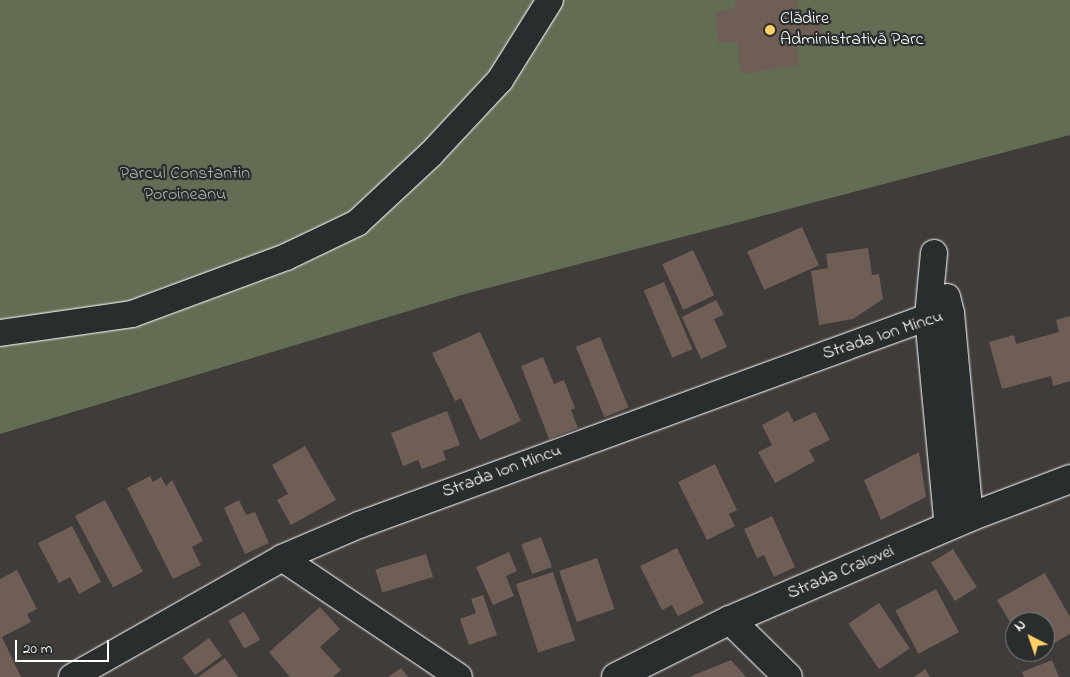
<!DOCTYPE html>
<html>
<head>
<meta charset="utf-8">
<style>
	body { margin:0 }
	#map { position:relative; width:1070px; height:677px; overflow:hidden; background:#3f3c3a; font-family:"Indie Flower",sans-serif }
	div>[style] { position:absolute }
	.green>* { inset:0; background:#636d54 }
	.building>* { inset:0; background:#6f5e56; transform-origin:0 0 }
	.roads { filter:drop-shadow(0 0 1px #fff) drop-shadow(0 0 1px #fff) }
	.street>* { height:26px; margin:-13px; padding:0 13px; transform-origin:13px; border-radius:13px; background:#2a2d2e }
	.primary>* { height:28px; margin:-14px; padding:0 14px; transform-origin:14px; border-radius:14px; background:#2a2d2e }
	.dots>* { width:14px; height:14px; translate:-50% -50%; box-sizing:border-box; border:2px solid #2a2d2e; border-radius:50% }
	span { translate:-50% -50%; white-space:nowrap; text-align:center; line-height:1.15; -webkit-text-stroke:4.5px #2a2d2e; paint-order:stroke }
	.poi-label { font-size:18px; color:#fff }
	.left { translate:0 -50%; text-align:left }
	.park-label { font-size:18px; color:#b1b6aa }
	.street-label { font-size:18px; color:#fff }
	.north { position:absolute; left:1005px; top:612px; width:50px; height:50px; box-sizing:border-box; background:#2a2d2e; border:1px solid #7f8182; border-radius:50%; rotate:319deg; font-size:14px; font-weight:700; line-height:20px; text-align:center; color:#fff }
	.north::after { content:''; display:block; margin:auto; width:18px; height:22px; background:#ffd166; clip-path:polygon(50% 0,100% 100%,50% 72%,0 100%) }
	.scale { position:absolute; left:15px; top:640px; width:94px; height:22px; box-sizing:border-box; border:2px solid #fff; border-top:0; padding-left:6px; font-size:15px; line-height:18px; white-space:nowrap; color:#fff; -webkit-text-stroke:4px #2a2d2e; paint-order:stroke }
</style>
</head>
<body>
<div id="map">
	<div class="green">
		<i style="clip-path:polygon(0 0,1070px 0,1070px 135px,465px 294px,0 434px)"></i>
	</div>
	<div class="building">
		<i style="clip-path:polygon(735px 0,796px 0,799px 21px,822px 18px,823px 39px,797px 43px,799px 66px,741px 74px,737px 42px,718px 43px,715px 12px,735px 8px)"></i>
		<i style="left:802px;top:227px;width:42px;height:60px;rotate:66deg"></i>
		<i style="clip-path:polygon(868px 248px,872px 275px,879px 274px,883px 299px,853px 319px,819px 325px,811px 271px,828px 268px,826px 254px)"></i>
		<i style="left:693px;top:250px;width:50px;height:34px;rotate:65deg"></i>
		<i style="left:664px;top:282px;width:73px;height:22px;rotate:67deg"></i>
		<i style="clip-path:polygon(716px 300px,724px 315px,714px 319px,727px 347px,701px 359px,682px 317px)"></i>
		<i style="clip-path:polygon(1070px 316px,1070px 381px,1053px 386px,1051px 376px,1002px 389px,989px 342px,1014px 335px,1016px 344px,1059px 332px,1056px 320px)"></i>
		<i style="clip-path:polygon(480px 332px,521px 421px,480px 440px,461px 398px,455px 401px,432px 353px)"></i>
		<i style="left:600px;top:337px;width:76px;height:26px;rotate:68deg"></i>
		<i style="clip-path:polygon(543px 357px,554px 384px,564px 380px,575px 408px,571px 410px,578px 428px,549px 439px,521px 366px)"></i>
		<i style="clip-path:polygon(447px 411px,460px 445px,443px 451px,446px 460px,422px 469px,418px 460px,403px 466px,391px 433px)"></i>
		<i style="clip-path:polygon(788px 411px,794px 422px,815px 412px,830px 440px,809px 450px,815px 461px,775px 483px,758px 452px,772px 445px,762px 425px)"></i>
		<i style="clip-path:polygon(305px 446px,336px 500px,291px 525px,277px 500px,288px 494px,272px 465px)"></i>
		<i style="clip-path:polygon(919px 452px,926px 497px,881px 520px,864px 480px)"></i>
		<i style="clip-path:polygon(715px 464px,737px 510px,729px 514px,735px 526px,707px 540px,678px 482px)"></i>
		<i style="clip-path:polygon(150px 476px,153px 482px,161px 477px,166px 486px,172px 480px,203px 541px,192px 547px,201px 565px,173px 579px,127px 488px)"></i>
		<i style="left:105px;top:500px;width:81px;height:34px;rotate:62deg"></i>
		<i style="clip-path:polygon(239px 500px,246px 515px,255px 512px,269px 543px,245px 554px,224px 508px)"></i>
		<i style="clip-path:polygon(772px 516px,795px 567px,774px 577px,764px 555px,757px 558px,744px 529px)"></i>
		<i style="clip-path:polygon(72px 526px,101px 582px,79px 594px,70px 577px,59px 583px,38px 543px)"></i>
		<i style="left:541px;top:537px;width:32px;height:21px;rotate:70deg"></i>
		<i style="clip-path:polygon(677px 548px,704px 603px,678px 616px,672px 605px,662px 610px,640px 566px)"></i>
		<i style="left:953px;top:549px;width:45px;height:26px;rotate:58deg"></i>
		<i style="clip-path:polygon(509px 552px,517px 571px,506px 576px,514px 596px,493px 605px,476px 567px)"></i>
		<i style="left:426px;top:554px;width:24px;height:53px;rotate:73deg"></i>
		<i style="left:597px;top:558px;width:54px;height:40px;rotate:71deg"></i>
		<i style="clip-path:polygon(17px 570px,37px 609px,27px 614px,31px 622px,2px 637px,21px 677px,0 677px,0 579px)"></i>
		<i style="left:553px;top:572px;width:72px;height:39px;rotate:72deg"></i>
		<i style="clip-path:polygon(1045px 573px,1070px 617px,1070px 634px,1045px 648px,1045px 622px,1015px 622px,1015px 631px,997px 600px)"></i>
		<i style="left:936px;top:589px;width:49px;height:46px;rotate:62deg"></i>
		<i style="clip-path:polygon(483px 595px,497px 635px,469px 645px,460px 619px,476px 613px,471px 599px)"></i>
		<i style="left:879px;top:603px;width:55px;height:37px;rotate:56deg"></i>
		<i style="clip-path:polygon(320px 607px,340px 629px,320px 647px,341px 670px,333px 677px,290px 677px,269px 652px)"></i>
		<i style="left:244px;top:612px;width:32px;height:18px;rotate:60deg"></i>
		<i style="left:209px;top:638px;width:22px;height:33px;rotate:54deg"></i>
		<i style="clip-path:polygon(225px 658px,238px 677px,198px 677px)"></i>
		<i style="clip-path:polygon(731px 660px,746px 677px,689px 677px)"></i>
		<i style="clip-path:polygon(1052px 660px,1059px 677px,1024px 677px,1022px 672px)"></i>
		<i style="clip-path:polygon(401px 668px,408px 677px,388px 677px)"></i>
		<i style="clip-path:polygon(925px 669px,930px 677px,914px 677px)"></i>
	</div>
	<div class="roads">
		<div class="street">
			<i style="left:934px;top:253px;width:64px;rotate:95.4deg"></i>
			<i style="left:928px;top:317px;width:211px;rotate:84.6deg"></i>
			<i style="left:947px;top:297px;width:16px;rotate:76deg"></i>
			<i style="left:951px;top:313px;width:205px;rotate:84.7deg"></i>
			<i style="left:0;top:333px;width:133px;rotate:-8.2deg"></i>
			<i style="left:132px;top:314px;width:164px;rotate:-20.3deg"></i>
			<i style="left:286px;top:257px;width:79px;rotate:-25.6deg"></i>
			<i style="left:357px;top:223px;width:101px;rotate:-43deg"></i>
			<i style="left:431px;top:154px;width:101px;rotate:-47deg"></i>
			<i style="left:500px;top:80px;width:94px;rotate:-58deg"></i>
			<i style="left:282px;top:558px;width:213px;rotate:33.9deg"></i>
			<i style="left:72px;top:677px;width:241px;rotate:-29.5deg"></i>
			<i style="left:282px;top:558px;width:84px;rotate:-23.2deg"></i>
			<i style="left:359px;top:525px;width:606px;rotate:-20.08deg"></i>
			<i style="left:928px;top:317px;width:23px;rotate:-10deg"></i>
		</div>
		<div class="primary">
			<i style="left:730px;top:620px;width:81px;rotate:44.5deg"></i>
			<i style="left:616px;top:677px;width:127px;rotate:-26.6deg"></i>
			<i style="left:730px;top:620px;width:261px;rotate:-23.2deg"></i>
			<i style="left:970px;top:517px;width:107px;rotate:-20.8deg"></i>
		</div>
	</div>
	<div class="dots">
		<i style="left:770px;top:30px;background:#ffd166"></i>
	</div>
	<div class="poi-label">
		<span class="left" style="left:780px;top:30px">Clădire<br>Administrativă Parc</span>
	</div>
	<div class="park-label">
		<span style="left:185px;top:185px">Parcul Constantin<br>Poroineanu</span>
	</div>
	<div class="street-label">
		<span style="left:883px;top:336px;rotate:-18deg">Strada Ion Mincu</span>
		<span style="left:502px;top:472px;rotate:-20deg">Strada Ion Mincu</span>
		<span style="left:841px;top:573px;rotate:-23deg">Strada Craiovei</span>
	</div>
	<div class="north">N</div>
	<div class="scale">20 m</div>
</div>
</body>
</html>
